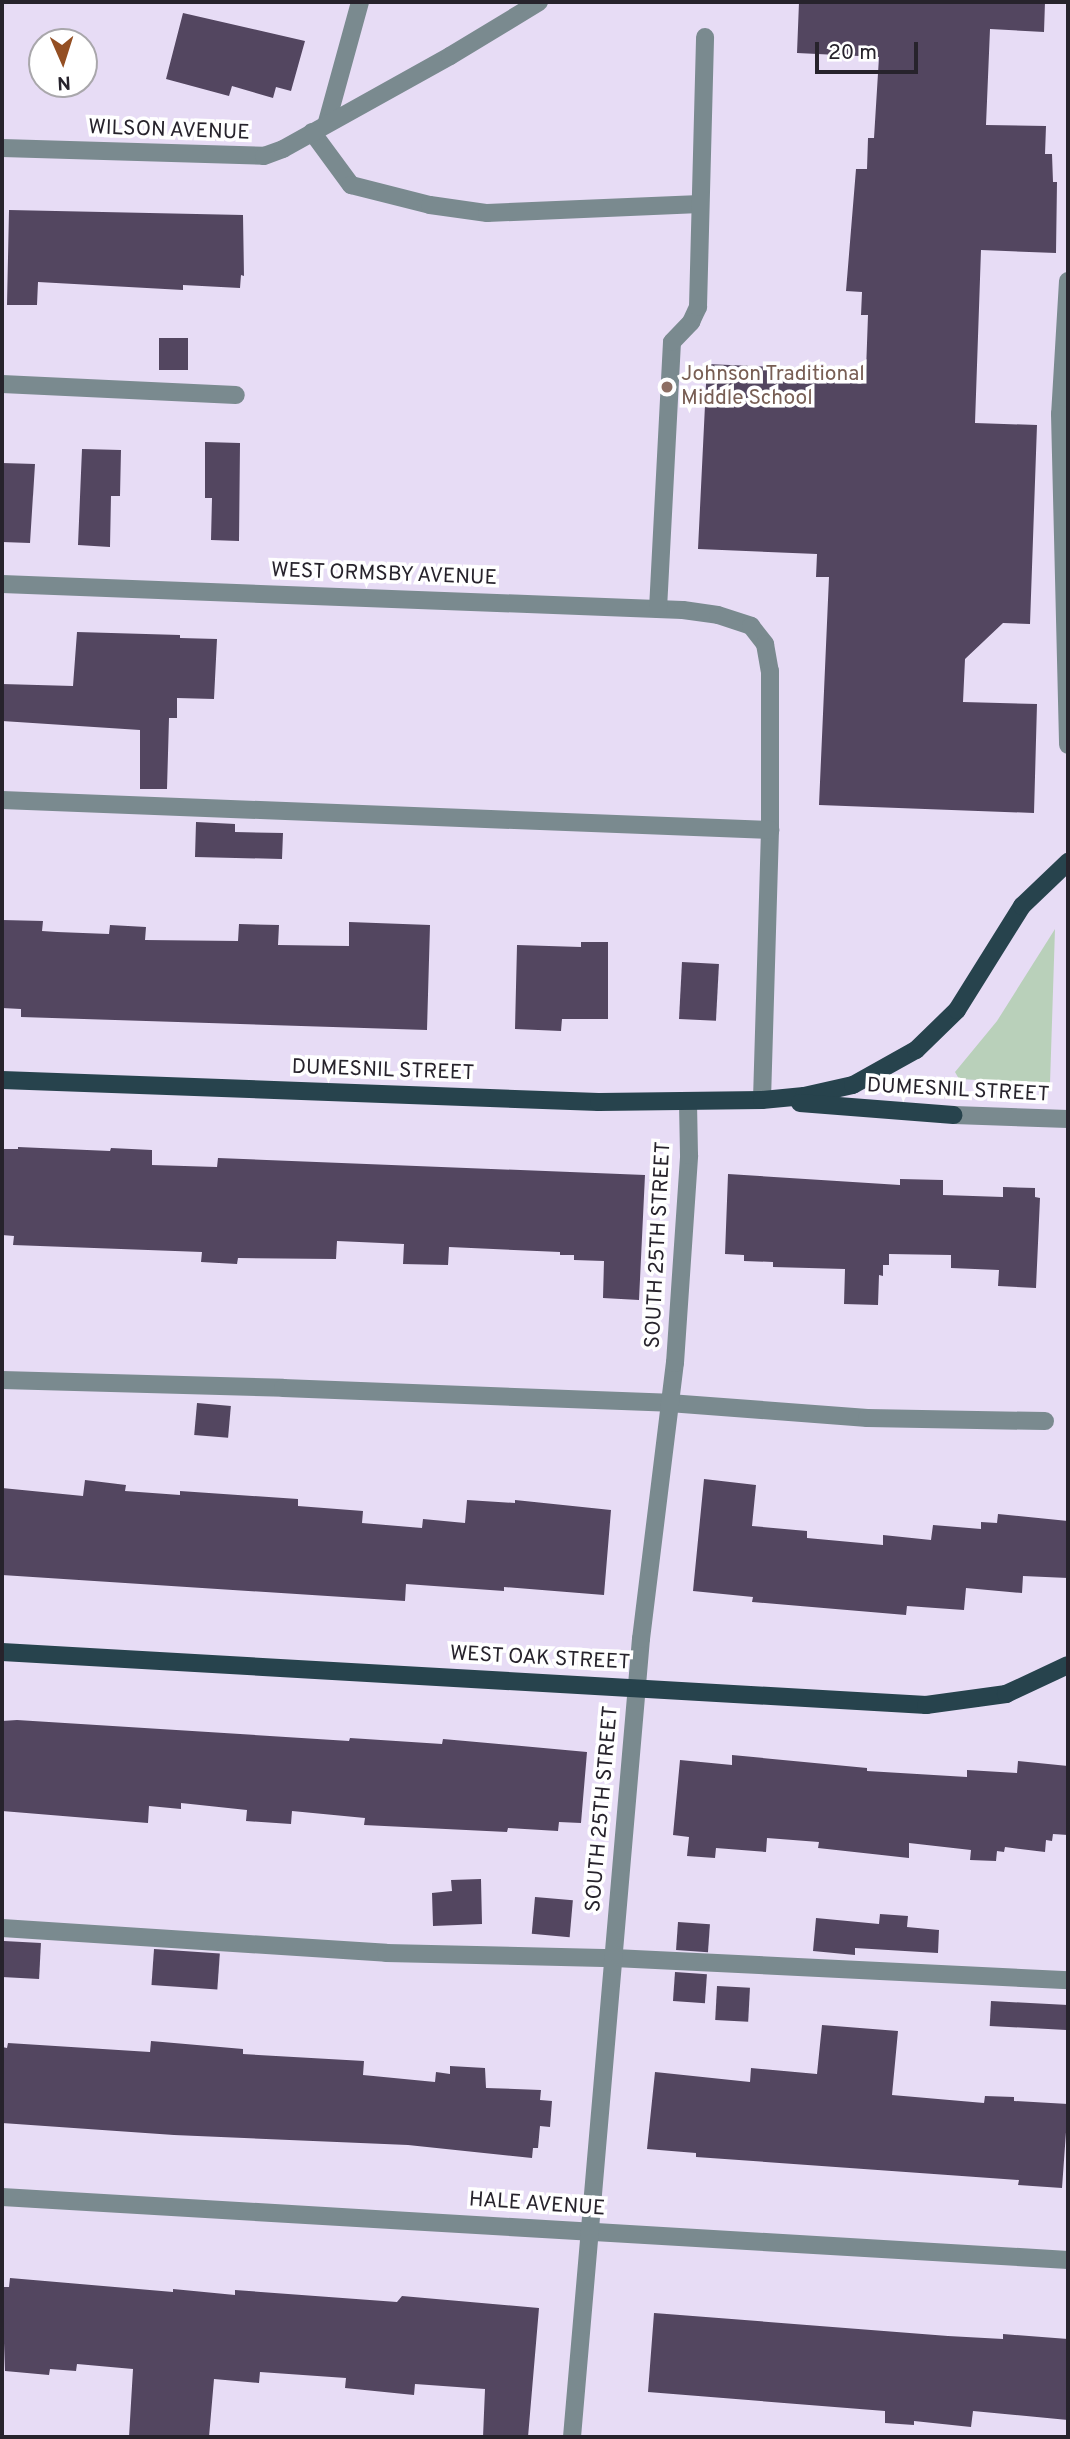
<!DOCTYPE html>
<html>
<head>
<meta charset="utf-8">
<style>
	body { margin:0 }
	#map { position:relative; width:1070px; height:2439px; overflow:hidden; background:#e7dcf5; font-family:Overpass,sans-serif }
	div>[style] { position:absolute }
	.green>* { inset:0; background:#b9d0ba }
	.building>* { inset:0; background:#534660; transform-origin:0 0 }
	.minor>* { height:18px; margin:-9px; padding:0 9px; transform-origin:9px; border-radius:9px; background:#7a8a8f }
	.major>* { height:18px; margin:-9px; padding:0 9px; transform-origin:9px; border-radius:9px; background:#27434d }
	.dots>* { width:19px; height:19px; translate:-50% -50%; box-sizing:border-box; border:4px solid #fff; border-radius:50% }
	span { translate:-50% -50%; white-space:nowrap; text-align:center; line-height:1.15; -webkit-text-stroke:7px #fff; paint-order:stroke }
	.street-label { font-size:21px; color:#27232c }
	.education-label { font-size:21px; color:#785e54 }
	.left { translate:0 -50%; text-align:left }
	.frame { position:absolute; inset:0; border:4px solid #27232c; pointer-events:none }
	.north { position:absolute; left:28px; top:28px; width:70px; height:70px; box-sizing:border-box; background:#fff; border:2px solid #a9a7ab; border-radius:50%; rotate:177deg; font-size:19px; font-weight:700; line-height:28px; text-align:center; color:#27232c }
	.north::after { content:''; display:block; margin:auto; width:24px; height:32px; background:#944f23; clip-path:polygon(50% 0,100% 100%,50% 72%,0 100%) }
	.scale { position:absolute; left:815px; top:42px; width:103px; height:32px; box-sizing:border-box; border:4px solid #27232c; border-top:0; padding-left:9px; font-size:21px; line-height:24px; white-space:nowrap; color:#27232c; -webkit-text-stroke:5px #fff; paint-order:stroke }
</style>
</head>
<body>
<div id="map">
	<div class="green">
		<i style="clip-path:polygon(1055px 929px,1050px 1084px,959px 1079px,955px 1072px,997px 1021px)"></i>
	</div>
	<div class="building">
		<i style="clip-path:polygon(799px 2px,1045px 2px,1044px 32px,990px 29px,986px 125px,1046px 126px,1045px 154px,1052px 154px,1053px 182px,1057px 182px,1056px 253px,981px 250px,975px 423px,1037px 425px,1030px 624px,1003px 623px,965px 659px,963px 702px,1037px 704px,1034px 813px,819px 805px,829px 577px,816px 577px,817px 554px,698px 549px,707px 364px,866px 371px,868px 315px,861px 315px,862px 292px,846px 291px,856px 169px,867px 169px,868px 138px,874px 138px,879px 57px,797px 53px)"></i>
		<i style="clip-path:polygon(183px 13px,305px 41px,291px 91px,276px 87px,273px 98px,232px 86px,229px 96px,166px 79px)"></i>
		<i style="clip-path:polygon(9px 210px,243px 215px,244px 276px,241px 275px,240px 288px,183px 285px,183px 290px,38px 282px,37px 305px,7px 305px)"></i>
		<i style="left:159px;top:338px;width:29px;height:32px"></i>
		<i style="clip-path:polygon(205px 442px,240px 443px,239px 541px,211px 540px,212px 498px,205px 498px)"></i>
		<i style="clip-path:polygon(82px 449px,121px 450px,120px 496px,111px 496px,110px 547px,78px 545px)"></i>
		<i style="clip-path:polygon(2px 463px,35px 464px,30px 543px,2px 542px)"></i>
		<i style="clip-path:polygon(77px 632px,180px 635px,180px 638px,217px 639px,214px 699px,177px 698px,177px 718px,169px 718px,167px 789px,140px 789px,140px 730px,2px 721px,2px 684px,73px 686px)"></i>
		<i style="clip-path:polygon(196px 822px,235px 824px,235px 832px,283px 833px,282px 859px,195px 857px)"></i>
		<i style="clip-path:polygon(2px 920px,43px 921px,42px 931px,57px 932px,109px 934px,110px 925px,146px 927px,145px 940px,238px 941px,239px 924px,279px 925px,278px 945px,349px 946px,349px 922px,430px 925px,427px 1030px,21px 1017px,21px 1009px,2px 1008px)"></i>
		<i style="clip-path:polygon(581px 942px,608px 942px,608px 1019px,562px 1019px,561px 1031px,515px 1029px,517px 945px,581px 947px)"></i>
		<i style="left:682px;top:962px;width:37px;height:57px;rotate:3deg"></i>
		<i style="clip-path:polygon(18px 1147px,110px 1151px,111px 1148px,152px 1150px,152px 1165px,217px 1167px,218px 1158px,645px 1175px,639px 1300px,603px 1298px,604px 1261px,574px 1260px,574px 1255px,560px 1255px,560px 1252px,449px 1247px,448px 1265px,403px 1264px,404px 1244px,337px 1241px,336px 1259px,238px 1258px,237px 1264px,201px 1262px,202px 1252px,13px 1245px,14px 1236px,2px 1235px,2px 1149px,18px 1149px)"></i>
		<i style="clip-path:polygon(728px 1174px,900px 1185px,900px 1179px,943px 1180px,943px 1195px,1003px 1197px,1003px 1187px,1035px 1188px,1035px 1197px,1040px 1198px,1036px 1288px,998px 1286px,999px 1270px,951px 1268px,951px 1255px,889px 1254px,889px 1265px,883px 1265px,883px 1276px,879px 1275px,878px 1305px,844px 1304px,845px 1269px,773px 1267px,773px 1262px,744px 1261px,744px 1255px,725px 1254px)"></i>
		<i style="left:197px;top:1403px;width:34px;height:32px;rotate:5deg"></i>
		<i style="clip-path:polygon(704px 1479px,756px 1485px,752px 1526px,807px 1531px,807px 1538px,883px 1545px,883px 1535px,931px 1540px,933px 1525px,981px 1529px,981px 1522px,997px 1523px,998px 1514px,1068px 1521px,1068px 1578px,1023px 1576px,1022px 1593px,966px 1588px,964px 1610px,907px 1606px,906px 1615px,752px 1602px,753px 1597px,693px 1591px)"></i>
		<i style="clip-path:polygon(85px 1480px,126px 1485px,125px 1491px,180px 1495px,180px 1491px,298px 1499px,298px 1506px,363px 1511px,362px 1523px,422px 1528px,423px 1519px,465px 1523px,467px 1500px,515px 1503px,515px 1500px,611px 1510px,604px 1595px,504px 1587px,504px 1591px,406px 1584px,405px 1601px,2px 1575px,2px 1488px,83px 1496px)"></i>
		<i style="clip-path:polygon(17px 1720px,349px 1741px,350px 1738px,442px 1744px,443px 1739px,587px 1752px,581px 1823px,559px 1822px,558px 1831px,508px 1828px,507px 1832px,364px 1825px,365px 1818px,292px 1811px,291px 1824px,246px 1821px,247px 1810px,181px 1803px,181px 1809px,149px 1806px,148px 1823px,2px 1811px,2px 1721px)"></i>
		<i style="clip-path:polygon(732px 1755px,867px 1768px,867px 1771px,967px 1777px,967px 1770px,1017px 1773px,1018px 1761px,1068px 1766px,1068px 1835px,1053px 1834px,1052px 1841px,1046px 1840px,1045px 1852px,1005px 1847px,1004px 1852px,997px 1851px,996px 1861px,970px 1860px,971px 1850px,909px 1843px,909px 1858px,818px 1848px,819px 1842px,767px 1838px,766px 1852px,716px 1848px,715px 1858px,687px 1856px,689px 1837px,673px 1835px,680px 1760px,732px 1765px)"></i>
		<i style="clip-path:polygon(481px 1879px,482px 1924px,433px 1926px,432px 1893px,452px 1891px,451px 1880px)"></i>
		<i style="left:535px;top:1897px;width:38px;height:37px;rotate:5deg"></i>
		<i style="clip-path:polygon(880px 1914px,908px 1916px,907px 1927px,939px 1930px,938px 1953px,855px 1948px,855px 1955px,813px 1951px,816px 1918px,879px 1924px)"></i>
		<i style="left:678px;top:1922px;width:32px;height:28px;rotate:4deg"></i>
		<i style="left:4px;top:1941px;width:37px;height:36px;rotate:3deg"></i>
		<i style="left:154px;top:1949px;width:66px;height:36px;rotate:4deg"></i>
		<i style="left:675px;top:1972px;width:32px;height:29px;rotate:4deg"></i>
		<i style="left:717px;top:1986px;width:33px;height:34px;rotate:3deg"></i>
		<i style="left:991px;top:2001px;width:77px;height:25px;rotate:3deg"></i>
		<i style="clip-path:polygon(822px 2025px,898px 2031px,892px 2095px,984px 2103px,985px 2096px,1014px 2097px,1014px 2101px,1068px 2104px,1062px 2188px,1018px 2185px,1019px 2180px,696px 2157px,696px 2153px,647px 2149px,655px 2072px,750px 2082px,751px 2068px,817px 2074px)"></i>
		<i style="clip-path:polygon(151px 2041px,243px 2049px,243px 2054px,364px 2061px,363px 2075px,435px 2082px,436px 2072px,450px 2074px,450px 2066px,485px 2068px,486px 2088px,541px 2090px,540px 2100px,552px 2101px,550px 2127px,540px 2126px,538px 2148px,533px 2148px,532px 2158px,408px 2145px,174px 2135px,2px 2123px,2px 2047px,7px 2048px,8px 2043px,150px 2052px)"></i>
		<i style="clip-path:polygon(10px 2278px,173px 2292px,173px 2289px,235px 2295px,235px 2290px,397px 2302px,402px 2296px,539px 2308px,528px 2437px,483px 2437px,485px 2389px,415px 2384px,414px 2395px,345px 2388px,346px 2378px,260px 2372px,259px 2383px,214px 2379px,209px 2437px,129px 2437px,133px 2369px,77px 2364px,76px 2371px,50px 2369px,49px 2375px,5px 2371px,2px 2287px,9px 2287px)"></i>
		<i style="clip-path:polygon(654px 2313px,948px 2336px,1003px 2339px,1003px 2334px,1068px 2339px,1068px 2420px,973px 2411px,971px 2427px,914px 2421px,914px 2425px,885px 2423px,885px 2411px,648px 2392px)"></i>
	</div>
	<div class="minor">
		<i style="left:327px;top:122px;width:124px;rotate:-74.6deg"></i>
		<i style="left:312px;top:132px;width:66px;rotate:53.7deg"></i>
		<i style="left:351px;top:185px;width:81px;rotate:14.2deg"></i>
		<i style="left:430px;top:205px;width:58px;rotate:8deg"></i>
		<i style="left:487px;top:213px;width:213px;rotate:-2.4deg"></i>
		<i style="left:2px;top:148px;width:262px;rotate:1.7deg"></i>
		<i style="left:264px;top:156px;width:20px;rotate:-20deg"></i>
		<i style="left:283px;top:149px;width:191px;rotate:-29.1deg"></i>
		<i style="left:450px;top:56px;width:104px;rotate:-31.2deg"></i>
		<i style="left:1068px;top:281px;width:133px;rotate:93.4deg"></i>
		<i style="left:1060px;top:414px;width:331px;rotate:88.6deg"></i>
		<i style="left:2px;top:384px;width:234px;rotate:2.7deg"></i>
		<i style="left:2px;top:584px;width:681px;rotate:2.19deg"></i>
		<i style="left:683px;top:610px;width:35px;rotate:8deg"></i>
		<i style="left:718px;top:615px;width:35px;rotate:18deg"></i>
		<i style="left:751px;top:626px;width:23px;rotate:52deg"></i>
		<i style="left:765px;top:644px;width:27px;rotate:80deg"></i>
		<i style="left:770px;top:671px;width:159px;rotate:90deg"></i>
		<i style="left:770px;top:830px;width:270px;rotate:91.7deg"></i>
		<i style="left:658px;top:609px;width:267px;rotate:-87deg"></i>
		<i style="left:672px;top:342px;width:28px;rotate:-46deg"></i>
		<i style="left:691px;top:322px;width:17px;rotate:-65deg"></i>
		<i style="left:698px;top:307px;width:270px;rotate:-88.5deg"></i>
		<i style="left:2px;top:800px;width:769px;rotate:2.24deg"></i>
		<i style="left:954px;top:1115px;width:114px;rotate:2deg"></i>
		<i style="left:2px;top:1380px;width:281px;rotate:1.6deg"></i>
		<i style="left:283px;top:1388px;width:386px;rotate:2.2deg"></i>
		<i style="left:669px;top:1403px;width:199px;rotate:4.3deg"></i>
		<i style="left:867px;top:1418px;width:178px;rotate:1deg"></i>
		<i style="left:2px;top:1928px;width:385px;rotate:3.7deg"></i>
		<i style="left:386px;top:1953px;width:228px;rotate:1.3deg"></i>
		<i style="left:614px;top:1958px;width:455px;rotate:2.8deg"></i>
		<i style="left:2px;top:2197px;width:1068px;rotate:3.38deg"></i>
		<i style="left:572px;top:2437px;width:801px;rotate:-85.06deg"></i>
		<i style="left:641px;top:1639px;width:278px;rotate:-83deg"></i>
		<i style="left:675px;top:1363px;width:208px;rotate:-86.1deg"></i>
		<i style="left:689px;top:1155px;width:54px;rotate:-91.1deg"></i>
	</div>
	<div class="major">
		<i style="left:2px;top:1080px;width:597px;rotate:2.11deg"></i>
		<i style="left:599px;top:1102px;width:163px;rotate:-0.7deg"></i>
		<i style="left:762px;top:1100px;width:42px;rotate:-5.4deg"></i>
		<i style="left:804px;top:1096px;width:50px;rotate:-12.7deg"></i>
		<i style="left:853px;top:1085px;width:72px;rotate:-29.1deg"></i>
		<i style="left:916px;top:1050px;width:57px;rotate:-44.3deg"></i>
		<i style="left:957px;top:1010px;width:123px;rotate:-58deg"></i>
		<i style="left:1022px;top:906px;width:64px;rotate:-43.7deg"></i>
		<i style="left:800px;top:1103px;width:154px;rotate:4.5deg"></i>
		<i style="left:2px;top:1652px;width:926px;rotate:3.28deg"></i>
		<i style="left:926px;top:1705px;width:81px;rotate:-7.8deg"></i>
		<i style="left:1006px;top:1694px;width:68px;rotate:-25.1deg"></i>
	</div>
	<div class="dots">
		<i style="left:667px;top:387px;background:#8d6e63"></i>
	</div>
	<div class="street-label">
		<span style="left:169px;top:131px;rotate:2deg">WILSON AVENUE</span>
		<span style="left:384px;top:575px;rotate:2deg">WEST ORMSBY AVENUE</span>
		<span style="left:383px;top:1071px;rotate:2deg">DUMESNIL STREET</span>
		<span style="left:958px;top:1091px;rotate:3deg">DUMESNIL STREET</span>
		<span style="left:659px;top:1245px;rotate:-87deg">SOUTH 25TH STREET</span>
		<span style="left:540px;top:1659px;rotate:3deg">WEST OAK STREET</span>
		<span style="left:603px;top:1809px;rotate:-85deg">SOUTH 25TH STREET</span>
		<span style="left:537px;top:2205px;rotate:4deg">HALE AVENUE</span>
	</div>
	<div class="education-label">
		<span class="left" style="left:681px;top:387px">Johnson Traditional<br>Middle School</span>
	</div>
	<div class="frame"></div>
	<div class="north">N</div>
	<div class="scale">20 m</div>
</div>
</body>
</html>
